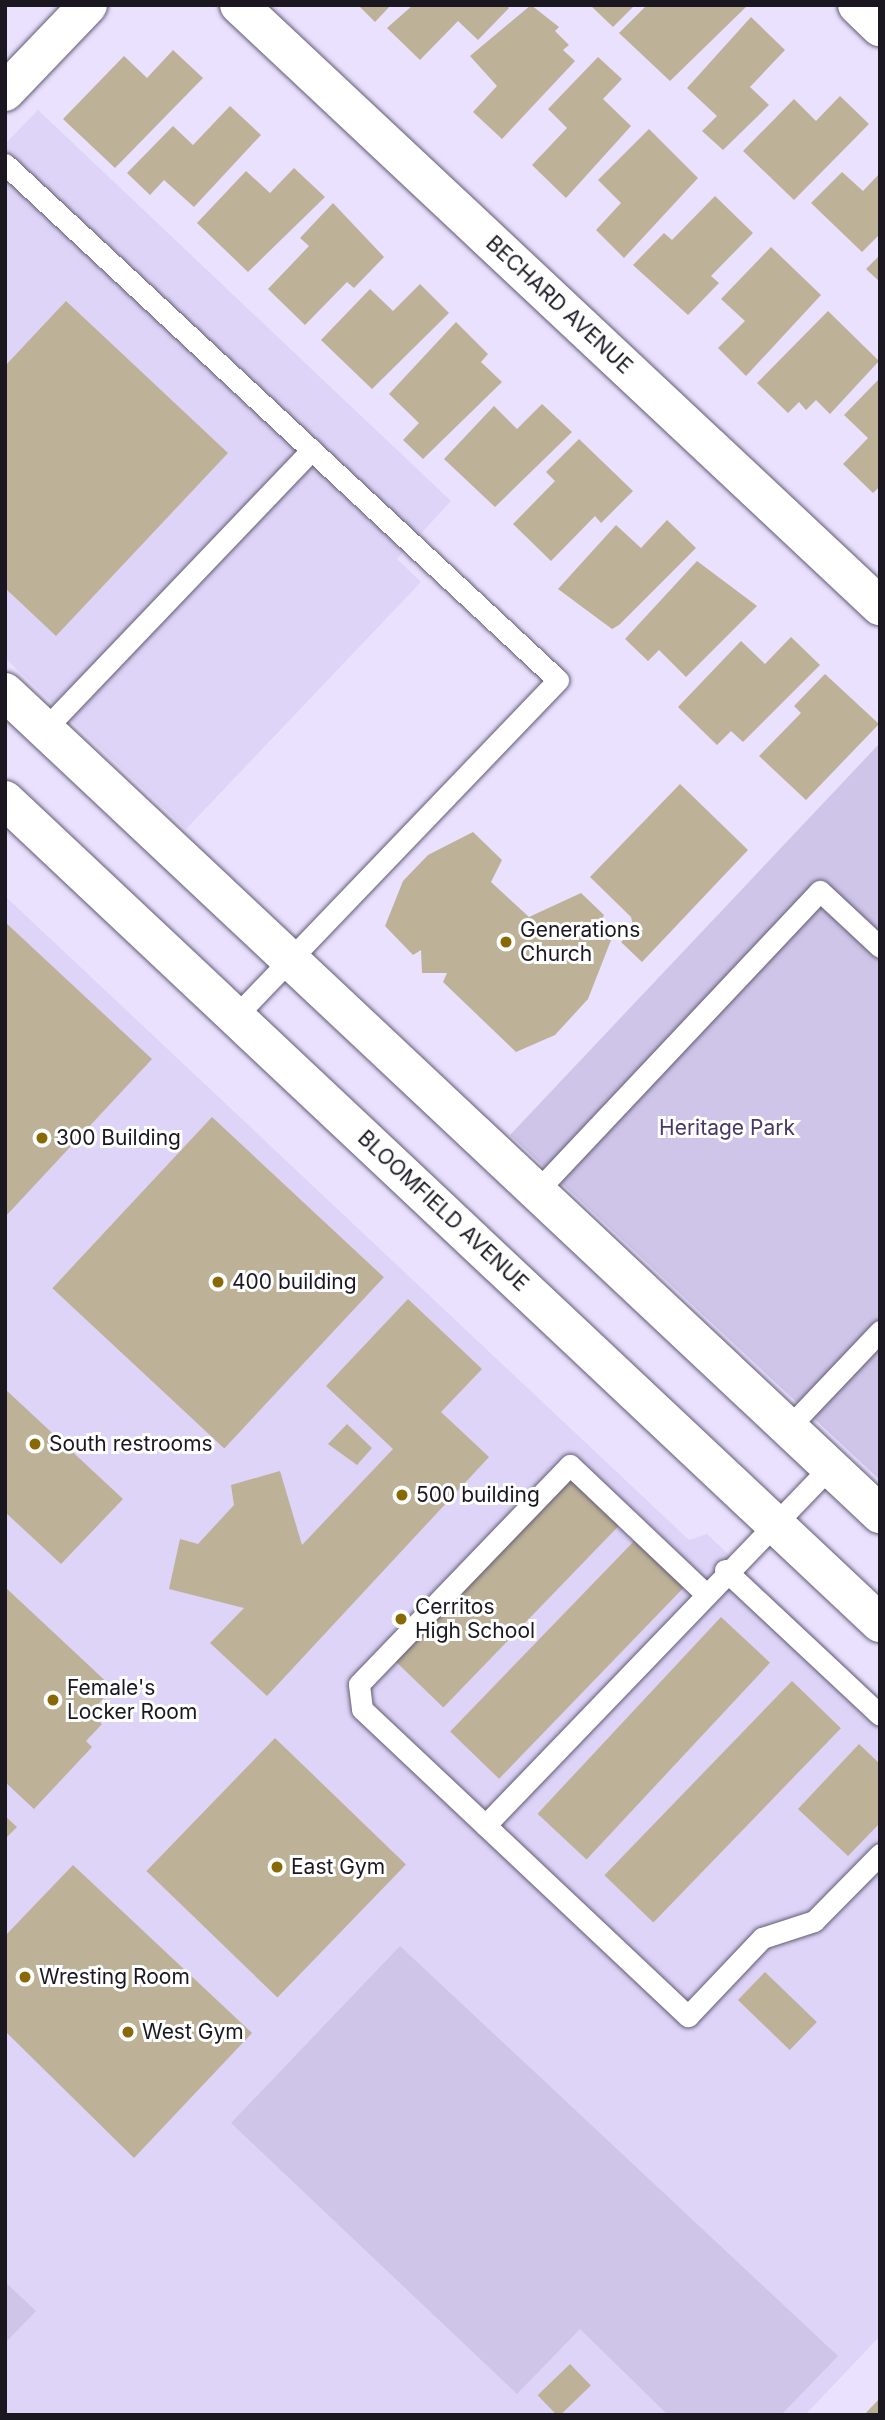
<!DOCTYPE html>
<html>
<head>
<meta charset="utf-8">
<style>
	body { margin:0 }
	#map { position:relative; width:885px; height:2420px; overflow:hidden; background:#e9e1fe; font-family:Inter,sans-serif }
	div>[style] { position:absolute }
	.built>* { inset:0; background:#ddd4f7 }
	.green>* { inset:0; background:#cec5e8 }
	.building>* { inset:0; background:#bdb197; transform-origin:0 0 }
	.roads { filter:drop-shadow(0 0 2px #625b73) drop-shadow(0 0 2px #625b73) }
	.service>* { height:21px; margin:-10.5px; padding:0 10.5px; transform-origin:10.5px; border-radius:10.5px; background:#fff }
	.minor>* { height:38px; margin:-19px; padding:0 19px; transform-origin:19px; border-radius:19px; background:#fff }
	.tertiary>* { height:38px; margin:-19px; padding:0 19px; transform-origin:19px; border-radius:19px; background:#fff }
	.dots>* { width:19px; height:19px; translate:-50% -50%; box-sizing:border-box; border:4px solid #fff; border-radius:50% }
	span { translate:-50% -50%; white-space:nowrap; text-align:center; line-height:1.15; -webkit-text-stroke:6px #fff; paint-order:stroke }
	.street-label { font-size:21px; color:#1a1720 }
	.poi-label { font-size:21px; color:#1a1720 }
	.left { translate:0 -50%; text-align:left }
	.park-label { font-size:21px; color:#473766 }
	.frame { position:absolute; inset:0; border:7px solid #1a1720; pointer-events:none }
</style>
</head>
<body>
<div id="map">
	<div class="built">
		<i style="clip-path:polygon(38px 110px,451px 501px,397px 559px,421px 582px,186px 829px,5px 658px,5px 144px)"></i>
		<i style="clip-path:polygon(5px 896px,689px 1540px,707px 1534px,880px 1698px,880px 2336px,805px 2415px,5px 2415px)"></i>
	</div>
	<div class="green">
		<i style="clip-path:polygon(880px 743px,880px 1480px,510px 1135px)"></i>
		<i style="clip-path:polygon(400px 1946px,838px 2356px,781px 2415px,668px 2415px,580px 2329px,517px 2394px,231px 2123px)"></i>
		<i style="clip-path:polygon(5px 2282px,36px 2311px,5px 2343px)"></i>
	</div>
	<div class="building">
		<i style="clip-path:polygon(358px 5px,391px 5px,375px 22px)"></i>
		<i style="clip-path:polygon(413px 5px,506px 5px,509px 8px,478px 40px,458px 21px,420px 60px,387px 28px)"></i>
		<i style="clip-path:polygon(531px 5px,559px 27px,555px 31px,569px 45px,563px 50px,575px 61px,502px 139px,473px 112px,497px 86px,470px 56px)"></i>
		<i style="clip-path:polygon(590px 5px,635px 5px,613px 27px)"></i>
		<i style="clip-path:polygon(647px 5px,691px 6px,748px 5px,670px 81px,619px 33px)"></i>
		<i style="clip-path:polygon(751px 17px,785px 50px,750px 87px,769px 105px,723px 150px,702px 131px,717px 116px,687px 88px)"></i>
		<i style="clip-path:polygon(173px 50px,203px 78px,115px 168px,63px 119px,124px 56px,147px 78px)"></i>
		<i style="clip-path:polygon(598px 57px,622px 79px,603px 99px,631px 126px,566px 198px,532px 165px,567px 128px,548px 109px)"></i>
		<i style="clip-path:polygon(840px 96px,869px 124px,794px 200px,743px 151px,794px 99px,816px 121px)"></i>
		<i style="clip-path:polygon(230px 106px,261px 135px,194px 207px,164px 180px,150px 195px,127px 173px,173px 126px,193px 145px)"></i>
		<i style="clip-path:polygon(649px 129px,698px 178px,624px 258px,596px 230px,621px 203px,598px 180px)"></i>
		<i style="clip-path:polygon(294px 168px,325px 197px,248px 272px,197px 223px,246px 171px,270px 193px)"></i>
		<i style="clip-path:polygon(842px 172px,863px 191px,880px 173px,880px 234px,862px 252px,811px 203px)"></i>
		<i style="clip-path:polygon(715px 196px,753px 233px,711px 276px,719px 283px,688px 315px,633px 265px,664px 233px,672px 240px)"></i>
		<i style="clip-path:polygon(333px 203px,384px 257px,354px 288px,347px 282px,305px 325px,268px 289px,309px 246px,300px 238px)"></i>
		<i style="clip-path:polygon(771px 247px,821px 295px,746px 376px,718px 348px,745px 321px,721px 299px)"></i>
		<i style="clip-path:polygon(880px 255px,880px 282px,866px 269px)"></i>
		<i style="clip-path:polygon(420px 284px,449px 313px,372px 389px,321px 340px,370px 289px,393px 311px)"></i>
		<i style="clip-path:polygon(66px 301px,228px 453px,56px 636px,5px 588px,5px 366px)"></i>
		<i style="clip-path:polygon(828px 311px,879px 361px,830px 414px,816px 400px,806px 410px,799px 402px,788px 413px,757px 383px)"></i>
		<i style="clip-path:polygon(456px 322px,488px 354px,481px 362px,502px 382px,423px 459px,403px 440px,419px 423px,389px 394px)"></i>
		<i style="clip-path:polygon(880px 378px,880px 486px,873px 493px,843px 464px,868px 438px,844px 415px)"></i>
		<i style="clip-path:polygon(542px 404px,572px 432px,495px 507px,444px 459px,494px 406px,517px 429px)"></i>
		<i style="clip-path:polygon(579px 439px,633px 491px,601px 523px,595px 516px,551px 561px,513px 524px,555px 481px,546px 472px)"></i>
		<i style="clip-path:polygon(667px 520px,696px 548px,619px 625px,612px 629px,558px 589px,616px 525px,641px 548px)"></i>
		<i style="clip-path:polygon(697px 561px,757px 606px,686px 677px,659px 650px,648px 661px,625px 639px)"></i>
		<i style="clip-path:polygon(791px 637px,820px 665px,743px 742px,731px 731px,717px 745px,678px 707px,741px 641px,765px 664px)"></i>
		<i style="clip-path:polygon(825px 674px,879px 724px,806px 800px,759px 756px,801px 713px,794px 706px)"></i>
		<i style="clip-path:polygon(680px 784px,748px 850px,642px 962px,621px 942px,634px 929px,631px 917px,590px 877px)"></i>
		<i style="clip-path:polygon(473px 832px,502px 860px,491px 882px,529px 917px,581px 893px,604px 915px,601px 922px,613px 935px,588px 999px,555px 1035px,516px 1052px,443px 982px,447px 973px,422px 973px,421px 950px,413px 955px,385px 926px,403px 881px,428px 855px)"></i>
		<i style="clip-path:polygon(5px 922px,152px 1059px,5px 1217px)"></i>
		<i style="left:212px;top:1117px;width:235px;height:234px;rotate:43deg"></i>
		<i style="clip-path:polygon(408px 1299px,482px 1369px,441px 1412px,489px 1457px,267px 1696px,210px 1643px,244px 1608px,169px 1589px,180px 1539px,198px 1544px,234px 1505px,231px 1485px,280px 1471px,302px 1545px,393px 1449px,326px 1386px)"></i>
		<i style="clip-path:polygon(5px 1389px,123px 1499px,61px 1564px,5px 1512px)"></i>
		<i style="clip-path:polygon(347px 1424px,372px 1448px,357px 1465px,328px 1444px)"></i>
		<i style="left:582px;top:1466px;width:68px;height:270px;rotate:44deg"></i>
		<i style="left:637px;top:1538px;width:68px;height:269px;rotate:44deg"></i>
		<i style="clip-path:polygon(5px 1587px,113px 1688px,90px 1713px,102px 1724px,86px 1741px,92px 1747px,34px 1809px,5px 1782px)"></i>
		<i style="left:721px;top:1617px;width:67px;height:269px;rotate:43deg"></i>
		<i style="left:792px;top:1681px;width:68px;height:270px;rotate:44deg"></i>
		<i style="left:275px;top:1738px;width:182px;height:185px;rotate:44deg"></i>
		<i style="clip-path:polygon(859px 1744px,880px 1764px,880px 1823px,848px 1856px,798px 1809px)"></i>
		<i style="clip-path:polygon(5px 1816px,17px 1827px,5px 1839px)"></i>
		<i style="clip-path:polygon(73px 1865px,252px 2033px,134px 2158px,5px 2031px,5px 1936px)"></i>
		<i style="left:765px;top:1972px;width:72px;height:39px;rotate:44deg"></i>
		<i style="left:570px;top:2364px;width:30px;height:45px;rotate:46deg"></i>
		<i style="clip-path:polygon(880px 2398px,880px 2415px,864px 2415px)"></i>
	</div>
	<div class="roads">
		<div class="service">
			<i style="left:5px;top:164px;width:756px;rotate:43.02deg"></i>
			<i style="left:558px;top:680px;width:465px;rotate:133.8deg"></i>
			<i style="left:45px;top:729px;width:386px;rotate:-46.3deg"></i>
			<i style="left:537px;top:1191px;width:412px;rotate:-46.7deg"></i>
			<i style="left:820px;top:891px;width:82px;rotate:43deg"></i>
			<i style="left:788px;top:1428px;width:134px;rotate:-46.5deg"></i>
			<i style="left:830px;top:1467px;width:497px;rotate:133.9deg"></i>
			<i style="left:485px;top:1825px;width:279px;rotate:43.3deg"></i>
			<i style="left:688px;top:2016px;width:108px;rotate:-46.5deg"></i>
			<i style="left:762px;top:1938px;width:55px;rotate:-18.1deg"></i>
			<i style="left:814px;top:1921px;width:94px;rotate:-45.4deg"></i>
			<i style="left:725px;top:1570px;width:212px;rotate:43.1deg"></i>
			<i style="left:485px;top:1825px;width:169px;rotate:-136.7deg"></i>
			<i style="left:362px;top:1709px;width:25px;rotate:-97deg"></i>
			<i style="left:359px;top:1684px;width:304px;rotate:-46.1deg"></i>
			<i style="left:570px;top:1465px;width:185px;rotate:43.5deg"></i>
		</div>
		<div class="minor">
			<i style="left:239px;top:5px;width:879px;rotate:43.16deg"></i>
			<i style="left:857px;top:5px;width:32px;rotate:44deg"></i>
		</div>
		<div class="tertiary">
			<i style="left:5px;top:92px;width:120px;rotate:-46.3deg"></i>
			<i style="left:5px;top:692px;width:1201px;rotate:43.21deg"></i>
			<i style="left:5px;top:800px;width:1201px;rotate:43.25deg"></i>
		</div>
	</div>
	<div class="dots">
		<i style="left:506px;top:942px;background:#896806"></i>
		<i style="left:42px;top:1138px;background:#896806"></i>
		<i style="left:218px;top:1282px;background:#896806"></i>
		<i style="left:35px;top:1444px;background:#896806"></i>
		<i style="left:402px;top:1495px;background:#896806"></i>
		<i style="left:401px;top:1619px;background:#896806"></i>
		<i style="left:53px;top:1700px;background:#896806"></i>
		<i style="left:277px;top:1867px;background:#896806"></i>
		<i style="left:25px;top:1977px;background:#896806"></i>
		<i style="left:128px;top:2032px;background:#896806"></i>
	</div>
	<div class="street-label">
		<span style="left:559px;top:305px;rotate:43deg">BECHARD AVENUE</span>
		<span style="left:443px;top:1211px;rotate:43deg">BLOOMFIELD AVENUE</span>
	</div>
	<div class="poi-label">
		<span class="left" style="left:520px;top:942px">Generations<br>Church</span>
		<span class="left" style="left:56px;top:1138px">300 Building</span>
		<span class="left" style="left:232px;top:1282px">400 building</span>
		<span class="left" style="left:49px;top:1444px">South restrooms</span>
		<span class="left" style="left:416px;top:1495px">500 building</span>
		<span class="left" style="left:415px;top:1619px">Cerritos<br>High School</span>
		<span class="left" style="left:67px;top:1700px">Female's<br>Locker Room</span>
		<span class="left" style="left:291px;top:1867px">East Gym</span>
		<span class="left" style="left:39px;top:1977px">Wresting Room</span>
		<span class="left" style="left:142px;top:2032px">West Gym</span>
	</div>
	<div class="park-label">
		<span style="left:727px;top:1128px">Heritage Park</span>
	</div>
	<div class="frame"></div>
</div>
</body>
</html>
